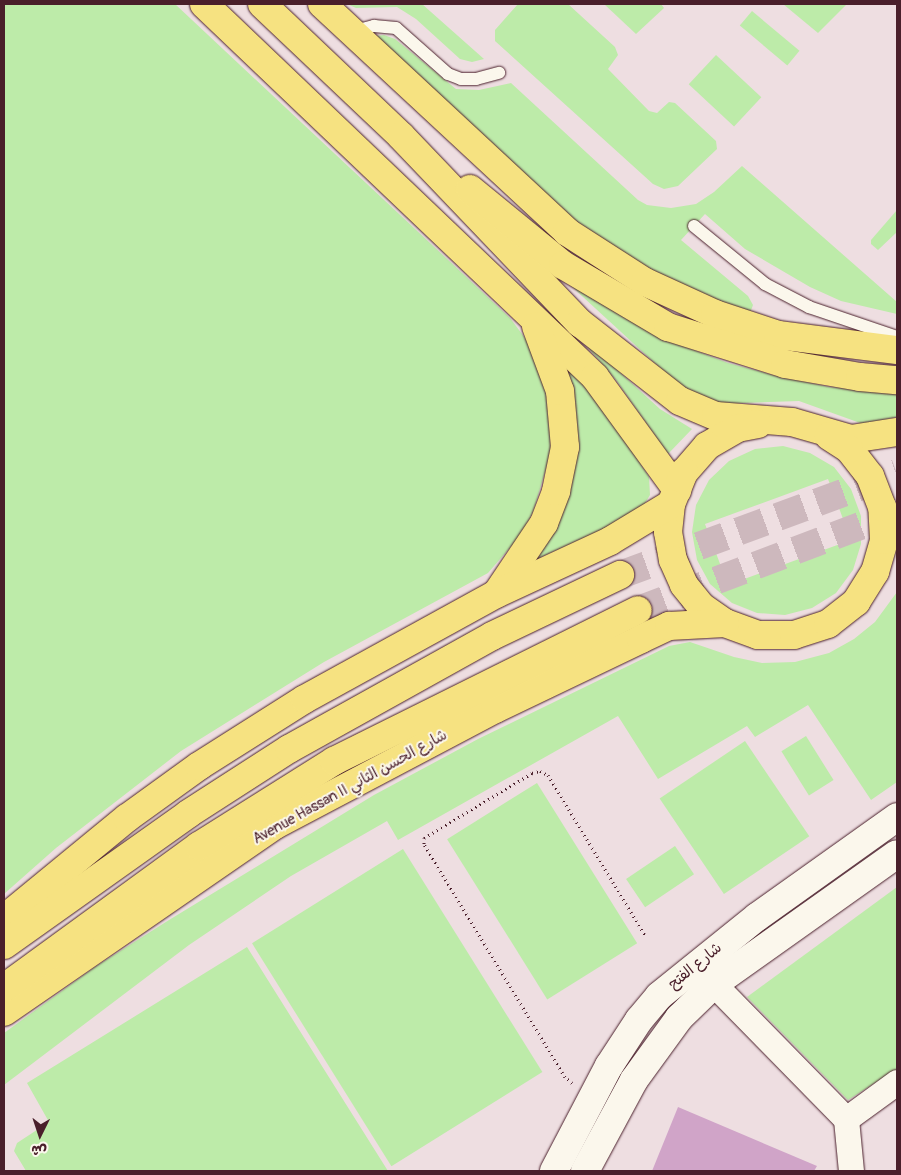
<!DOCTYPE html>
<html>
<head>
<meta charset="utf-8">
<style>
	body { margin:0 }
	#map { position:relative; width:901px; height:1175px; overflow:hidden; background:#eedee1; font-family:Pangolin,"Playpen Sans Arabic",sans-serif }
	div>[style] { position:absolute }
	.green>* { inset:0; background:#bdeba9; transform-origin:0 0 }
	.building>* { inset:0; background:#d0a4c8 }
	.motorway-tunnel>* { height:28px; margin-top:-14px; transform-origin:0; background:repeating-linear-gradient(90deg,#cdb8bd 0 28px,transparent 0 42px) }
	.path>* { height:3px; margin-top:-1.5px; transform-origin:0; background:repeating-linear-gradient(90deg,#4a1f2b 0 1px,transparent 0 5px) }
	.roads { filter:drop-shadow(0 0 1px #4a1f2b) drop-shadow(0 0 1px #4a1f2b) }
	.service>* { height:12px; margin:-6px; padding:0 6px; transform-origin:6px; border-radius:6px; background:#fbf7ec }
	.minor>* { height:25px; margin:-12.5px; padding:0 12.5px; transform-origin:12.5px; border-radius:12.5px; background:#fbf7ec }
	.tertiary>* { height:28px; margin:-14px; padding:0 14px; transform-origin:14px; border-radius:14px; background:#fbf7ec }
	.trunk>* { height:28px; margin:-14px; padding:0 14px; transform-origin:14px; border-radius:14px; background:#f6e281 }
	.motorway>* { height:28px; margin:-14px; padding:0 14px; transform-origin:14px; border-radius:14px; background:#f6e281 }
	span { translate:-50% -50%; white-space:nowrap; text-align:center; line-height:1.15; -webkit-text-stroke:4px #fbf7ec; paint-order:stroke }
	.street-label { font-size:15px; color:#4a1f2b }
	.frame { position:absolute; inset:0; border:5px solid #4a1f2b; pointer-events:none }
	.north { position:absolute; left:15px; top:1110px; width:50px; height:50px; -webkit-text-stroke:4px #fbf7ec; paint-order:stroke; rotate:184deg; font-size:14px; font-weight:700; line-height:20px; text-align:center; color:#4a1f2b }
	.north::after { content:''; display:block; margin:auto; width:18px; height:22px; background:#4a1f2b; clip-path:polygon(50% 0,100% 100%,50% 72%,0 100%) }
</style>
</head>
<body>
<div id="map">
	<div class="green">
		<i style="clip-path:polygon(4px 4px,175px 4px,510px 318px,534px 350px,547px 387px,551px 452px,533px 512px,520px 536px,488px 573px,324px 662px,181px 751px,56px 848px,4px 894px)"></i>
		<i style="clip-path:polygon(347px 4px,422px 4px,484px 59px,472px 62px,460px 59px,416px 19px,397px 7px,356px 8px)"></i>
		<i style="clip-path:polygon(518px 4px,568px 4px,615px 47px,618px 55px,608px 69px,649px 111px,657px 113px,669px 102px,675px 103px,716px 141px,717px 149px,678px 186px,664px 189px,653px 184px,495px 41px,495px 30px)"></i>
		<i style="clip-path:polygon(604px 4px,661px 4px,664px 8px,636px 34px)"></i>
		<i style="clip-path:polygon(783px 4px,847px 4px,818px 33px)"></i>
		<i style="left:752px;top:11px;width:62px;height:19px;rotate:40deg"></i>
		<i style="clip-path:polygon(384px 35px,395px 39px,456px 89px,479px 90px,511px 83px,638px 200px,647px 205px,671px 208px,696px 204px,714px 192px,742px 166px,897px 302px,897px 314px,841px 301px,810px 287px,745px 249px,705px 214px,681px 240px,748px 296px,753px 305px,750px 313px,742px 315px,620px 255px,552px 204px,374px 36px)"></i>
		<i style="left:716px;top:55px;width:62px;height:40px;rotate:43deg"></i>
		<i style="clip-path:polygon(897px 210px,897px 232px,878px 250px,871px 244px,871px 240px)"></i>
		<i style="clip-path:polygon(532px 250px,670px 341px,728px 363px,773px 375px,829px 387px,897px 392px,897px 417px,863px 424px,799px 401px,712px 404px,684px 390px)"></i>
		<i style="clip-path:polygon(570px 327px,660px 409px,692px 429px,668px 454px,616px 380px)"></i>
		<i style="clip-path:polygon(562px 361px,584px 383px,638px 460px,649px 477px,650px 495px,639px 513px,528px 563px,553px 526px)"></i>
		<i style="clip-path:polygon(evenodd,783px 446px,810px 453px,834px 467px,851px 489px,861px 516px,861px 544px,853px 570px,836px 593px,812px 608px,785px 615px,757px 613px,732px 603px,710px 584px,697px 560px,692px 532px,696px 505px,709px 480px,729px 461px,755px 449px,783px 446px,828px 479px,851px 540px,728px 585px,705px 524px,828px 479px)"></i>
		<i style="clip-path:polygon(897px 592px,897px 782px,871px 800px,808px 705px,755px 737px,747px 726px,658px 779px,618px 716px,398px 840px,387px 821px,291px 876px,189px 945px,4px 1085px,4px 1033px,95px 967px,169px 920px,374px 795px,478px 739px,669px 646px,690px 642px,734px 657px,762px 663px,795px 662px,829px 653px,854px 639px,875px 622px)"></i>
		<i style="left:806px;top:736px;width:52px;height:29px;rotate:58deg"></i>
		<i style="left:745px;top:741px;width:115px;height:103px;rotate:56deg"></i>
		<i style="left:537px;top:783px;width:189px;height:106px;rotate:58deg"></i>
		<i style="left:675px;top:846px;width:34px;height:59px;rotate:56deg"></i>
		<i style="left:403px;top:849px;width:263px;height:178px;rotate:58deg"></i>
		<i style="clip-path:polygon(897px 887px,897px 1069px,848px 1100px,747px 997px)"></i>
		<i style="clip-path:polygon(247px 947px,388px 1171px,26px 1171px,14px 1151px,17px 1143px,49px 1122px,27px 1083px)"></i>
	</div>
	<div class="building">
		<i style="clip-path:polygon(678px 1107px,817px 1166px,814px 1171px,652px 1171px)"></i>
	</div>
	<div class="motorway-tunnel">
		<i style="left:620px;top:575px;width:295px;rotate:-20.2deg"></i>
		<i style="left:638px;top:610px;width:277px;rotate:-20.7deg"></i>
	</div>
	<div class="path">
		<i style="left:572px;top:1083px;width:9px;rotate:-139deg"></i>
		<i style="left:565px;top:1077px;width:272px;rotate:-121.2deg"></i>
		<i style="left:424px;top:844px;width:6px;rotate:-90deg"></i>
		<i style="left:424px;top:838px;width:126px;rotate:-31deg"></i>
		<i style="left:532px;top:773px;width:8px;rotate:-14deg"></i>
		<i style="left:540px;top:771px;width:9px;rotate:27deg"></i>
		<i style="left:548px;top:775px;width:187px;rotate:58.8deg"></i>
	</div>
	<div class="roads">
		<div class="service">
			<i style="left:355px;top:31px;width:20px;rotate:-15deg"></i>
			<i style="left:374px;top:26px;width:22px;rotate:5deg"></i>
			<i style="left:396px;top:28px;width:69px;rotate:41.5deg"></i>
			<i style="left:448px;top:74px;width:14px;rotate:21deg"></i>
			<i style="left:461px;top:79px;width:15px"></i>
			<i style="left:476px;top:79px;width:24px;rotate:-15deg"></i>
			<i style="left:694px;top:226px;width:92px;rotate:39.2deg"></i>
			<i style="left:765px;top:284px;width:50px;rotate:27.6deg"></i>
			<i style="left:809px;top:307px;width:93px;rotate:18.8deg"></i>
		</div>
		<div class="minor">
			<i style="left:700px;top:970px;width:209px;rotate:45.6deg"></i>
			<i style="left:851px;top:1171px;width:52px;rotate:-95.5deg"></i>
			<i style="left:846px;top:1119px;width:63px;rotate:-36deg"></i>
		</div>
		<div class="tertiary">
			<i style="left:554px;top:1171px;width:119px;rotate:-62.4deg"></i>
			<i style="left:609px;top:1066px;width:55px;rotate:-56.9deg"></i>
			<i style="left:639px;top:1020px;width:31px;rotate:-50deg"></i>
			<i style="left:659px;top:996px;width:126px;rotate:-38.9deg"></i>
			<i style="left:757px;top:917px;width:172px;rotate:-35.5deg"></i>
			<i style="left:585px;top:1171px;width:103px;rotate:-61.7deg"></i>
			<i style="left:634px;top:1080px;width:77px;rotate:-54deg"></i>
			<i style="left:679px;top:1018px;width:49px;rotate:-44.2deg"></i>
			<i style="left:714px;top:984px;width:224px;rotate:-35.4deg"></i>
		</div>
		<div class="trunk">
			<i style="left:204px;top:4px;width:540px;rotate:43.65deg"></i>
			<i style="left:595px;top:377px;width:140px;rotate:54deg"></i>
			<i style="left:262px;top:4px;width:192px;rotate:43.5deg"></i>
			<i style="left:401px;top:136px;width:259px;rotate:46.3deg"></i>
			<i style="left:580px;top:323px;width:127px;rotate:38deg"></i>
			<i style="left:680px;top:401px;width:39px;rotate:23deg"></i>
			<i style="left:716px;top:416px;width:76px;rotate:4.5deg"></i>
			<i style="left:792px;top:422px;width:61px;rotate:16.1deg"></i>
			<i style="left:851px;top:439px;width:47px;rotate:-8.7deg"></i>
			<i style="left:322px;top:4px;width:335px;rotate:42.9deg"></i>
			<i style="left:567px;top:232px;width:93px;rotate:32.7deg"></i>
			<i style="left:645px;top:282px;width:77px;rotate:24.6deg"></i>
			<i style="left:715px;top:314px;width:66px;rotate:18.4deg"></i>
			<i style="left:778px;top:335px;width:120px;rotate:7.2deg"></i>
			<i style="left:470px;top:189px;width:120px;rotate:39.3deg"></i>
			<i style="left:563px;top:265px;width:122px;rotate:30.6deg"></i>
			<i style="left:668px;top:327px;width:123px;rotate:17.5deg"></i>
			<i style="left:785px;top:364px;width:76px;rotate:9.8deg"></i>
			<i style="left:860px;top:377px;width:37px;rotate:5deg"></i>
			<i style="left:758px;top:424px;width:20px;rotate:169deg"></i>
			<i style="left:738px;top:428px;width:36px;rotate:150deg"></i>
			<i style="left:707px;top:446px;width:35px;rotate:131deg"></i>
			<i style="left:684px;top:472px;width:35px;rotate:112deg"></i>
			<i style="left:671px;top:504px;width:28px;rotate:96deg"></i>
			<i style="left:668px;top:532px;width:28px;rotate:80deg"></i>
			<i style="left:673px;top:560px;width:27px;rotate:66deg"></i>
			<i style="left:684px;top:585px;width:28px;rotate:51deg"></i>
			<i style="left:702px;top:607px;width:28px;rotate:35deg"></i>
			<i style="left:725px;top:623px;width:35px;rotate:20deg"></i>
			<i style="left:758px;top:635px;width:36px"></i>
			<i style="left:794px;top:635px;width:36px;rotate:-18deg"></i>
			<i style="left:828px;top:624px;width:36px;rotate:-38deg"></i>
			<i style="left:856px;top:602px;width:36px;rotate:-58deg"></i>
			<i style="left:875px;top:572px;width:33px;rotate:-74deg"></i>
			<i style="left:884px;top:540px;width:33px;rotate:-93deg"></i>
			<i style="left:882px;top:507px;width:33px;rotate:-111deg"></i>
			<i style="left:870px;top:476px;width:34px;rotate:-128deg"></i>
			<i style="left:849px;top:449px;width:24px;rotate:-147deg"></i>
			<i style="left:497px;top:593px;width:84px;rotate:-56.1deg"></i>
			<i style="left:544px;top:523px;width:34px;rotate:-69deg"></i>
			<i style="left:556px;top:491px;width:45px;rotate:-78.4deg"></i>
			<i style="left:565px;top:447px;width:56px;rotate:-95.1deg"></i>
			<i style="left:560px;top:391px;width:69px;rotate:-110.3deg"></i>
			<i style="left:4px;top:919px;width:159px;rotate:-39.4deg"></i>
			<i style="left:127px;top:818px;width:89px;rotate:-35.8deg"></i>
			<i style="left:199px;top:766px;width:125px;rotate:-32.3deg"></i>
			<i style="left:305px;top:699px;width:218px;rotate:-28.8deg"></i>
			<i style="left:496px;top:594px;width:126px;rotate:-24.9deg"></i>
			<i style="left:610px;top:541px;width:71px;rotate:-31.2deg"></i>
			<i style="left:4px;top:1012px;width:329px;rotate:-34.6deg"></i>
			<i style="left:275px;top:825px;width:249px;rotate:-27.8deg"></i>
			<i style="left:495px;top:709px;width:162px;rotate:-25.6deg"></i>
			<i style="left:641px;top:639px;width:31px;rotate:-25deg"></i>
			<i style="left:669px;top:626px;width:56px;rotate:-3.1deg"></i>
		</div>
		<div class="motorway">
			<i style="left:4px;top:945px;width:226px;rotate:-35.4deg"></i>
			<i style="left:188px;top:814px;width:120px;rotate:-32.8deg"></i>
			<i style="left:289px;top:749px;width:232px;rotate:-29.1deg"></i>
			<i style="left:492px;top:636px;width:142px;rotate:-25.5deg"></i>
			<i style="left:4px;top:988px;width:241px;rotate:-36.1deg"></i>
			<i style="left:199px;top:846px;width:160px;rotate:-32.2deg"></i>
			<i style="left:334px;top:761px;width:339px;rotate:-26.4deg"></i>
		</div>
	</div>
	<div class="street-label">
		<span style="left:350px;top:787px;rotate:-29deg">Avenue Hassan II شارع الحسن الثاني</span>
		<span style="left:695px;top:966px;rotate:-39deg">شارع الفتح</span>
	</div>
	<div class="frame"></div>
	<div class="north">ش</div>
</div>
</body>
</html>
